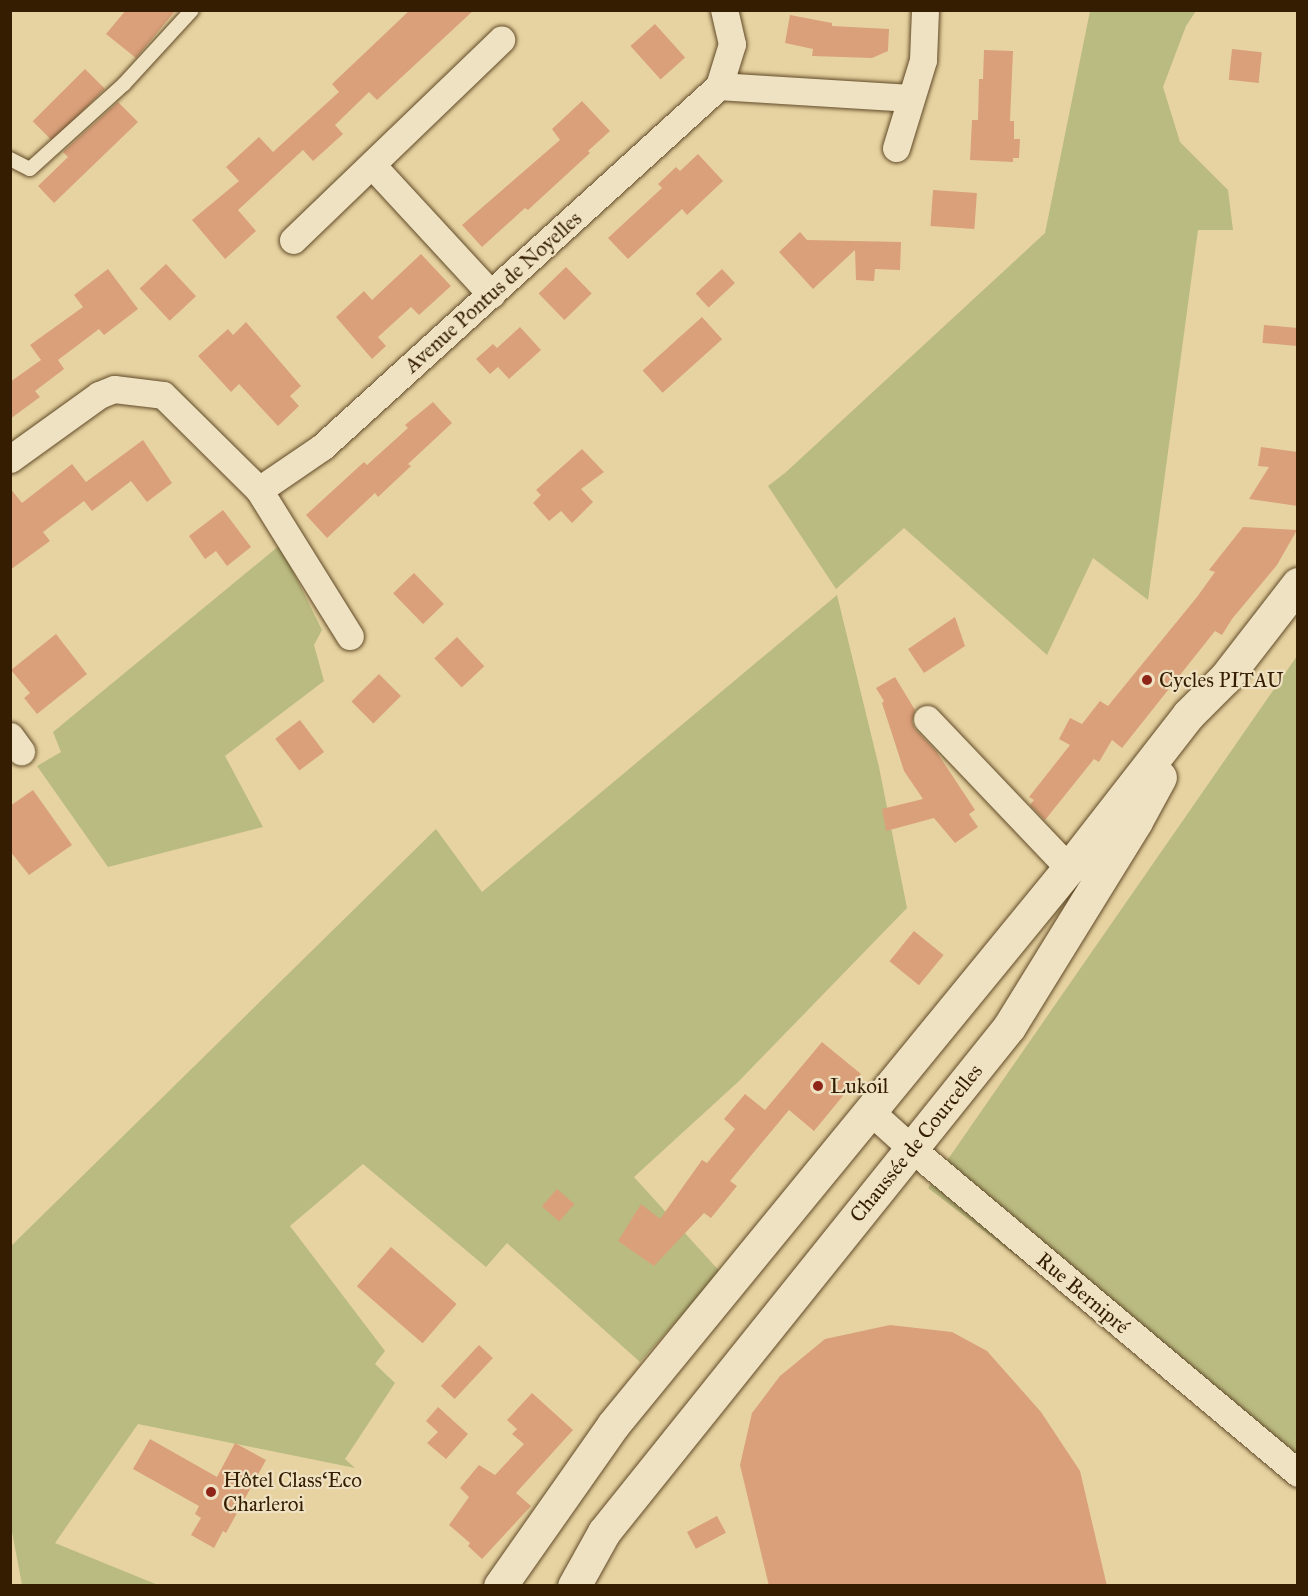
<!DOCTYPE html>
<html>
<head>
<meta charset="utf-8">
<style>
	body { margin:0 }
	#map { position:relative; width:1308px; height:1596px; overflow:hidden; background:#e7d3a1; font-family:"IM FELL Great Primer",serif }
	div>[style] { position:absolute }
	.green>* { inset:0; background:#babb81 }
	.building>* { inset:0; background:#daa07a; transform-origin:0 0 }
	.roads { filter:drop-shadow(0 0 2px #614a28) drop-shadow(0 0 2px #614a28) }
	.service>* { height:14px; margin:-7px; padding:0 7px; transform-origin:7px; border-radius:7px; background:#efe2c2 }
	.minor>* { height:27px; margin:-13.5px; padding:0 13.5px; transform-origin:13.5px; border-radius:13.5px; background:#efe2c2 }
	.secondary>* { height:33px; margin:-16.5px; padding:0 16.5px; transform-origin:16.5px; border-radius:16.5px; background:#efe2c2 }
	.dots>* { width:16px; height:16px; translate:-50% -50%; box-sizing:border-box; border:3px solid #efe2c2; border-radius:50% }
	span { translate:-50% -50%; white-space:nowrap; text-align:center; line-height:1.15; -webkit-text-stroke:4.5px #efe2c2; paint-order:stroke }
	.street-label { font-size:21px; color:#341d00 }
	.poi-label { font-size:21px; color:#341d00 }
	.left { translate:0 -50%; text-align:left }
	.frame { position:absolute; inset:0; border:12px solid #341d00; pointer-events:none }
</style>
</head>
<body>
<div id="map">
	<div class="green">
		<i style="clip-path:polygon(1090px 11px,1196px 11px,1186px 26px,1163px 87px,1180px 142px,1228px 190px,1233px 230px,1198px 230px,1148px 600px,1093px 558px,1047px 655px,904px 528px,836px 589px,768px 486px,785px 473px,1045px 233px)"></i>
		<i style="clip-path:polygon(280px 545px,322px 630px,314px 645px,324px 681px,225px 756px,263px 827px,108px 867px,37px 766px,61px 752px,53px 732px)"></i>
		<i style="clip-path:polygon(837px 595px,879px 767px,907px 908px,738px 1082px,634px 1177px,723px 1275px,703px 1291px,640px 1362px,507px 1243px,486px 1267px,363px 1164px,290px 1226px,385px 1351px,375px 1364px,395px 1383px,345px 1459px,355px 1468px,138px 1424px,55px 1543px,158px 1585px,22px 1585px,10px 1521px,10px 1247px,436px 829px,482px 892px)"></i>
		<i style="clip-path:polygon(1297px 656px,1297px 1472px,928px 1188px)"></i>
	</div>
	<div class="building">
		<i style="clip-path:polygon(126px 10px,176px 10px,136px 58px,106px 34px)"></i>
		<i style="clip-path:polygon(410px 10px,474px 10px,377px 100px,369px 92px,335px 125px,343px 134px,313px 161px,303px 150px,238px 210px,256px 231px,225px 259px,192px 220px,239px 181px,226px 167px,259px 137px,273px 152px,339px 92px,332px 84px)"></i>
		<i style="clip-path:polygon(790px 15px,832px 23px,832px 26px,889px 29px,888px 51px,872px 58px,812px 56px,813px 49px,785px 43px)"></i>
		<i style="left:655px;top:24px;width:45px;height:33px;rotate:48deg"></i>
		<i style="left:1232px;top:49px;width:30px;height:31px;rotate:6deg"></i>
		<i style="clip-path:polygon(984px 50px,1013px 51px,1010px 121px,1014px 121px,1014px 139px,1020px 139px,1019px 158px,1013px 158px,1013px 162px,970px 160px,972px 120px,978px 120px,979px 79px,983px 79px)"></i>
		<i style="left:85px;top:69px;width:28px;height:74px;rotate:45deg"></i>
		<i style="clip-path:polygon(582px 101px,610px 131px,588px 151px,590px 153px,528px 210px,525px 208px,482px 247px,462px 225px,560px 140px,552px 129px)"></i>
		<i style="clip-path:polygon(118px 102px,138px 122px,54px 203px,38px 186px,68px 157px,63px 152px)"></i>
		<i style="clip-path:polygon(698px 154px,723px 181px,687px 215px,682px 209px,628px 259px,608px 238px,662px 188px,658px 184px,676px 167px,680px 171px)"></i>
		<i style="left:933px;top:190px;width:44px;height:36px;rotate:4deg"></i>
		<i style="clip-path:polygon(800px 232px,807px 240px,901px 242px,900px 270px,875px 269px,874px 281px,856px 280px,855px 250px,813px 289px,779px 252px)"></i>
		<i style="clip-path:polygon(421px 254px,451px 286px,419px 315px,411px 307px,378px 337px,386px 346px,372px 359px,336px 317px,364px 291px,372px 300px)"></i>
		<i style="left:166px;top:264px;width:44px;height:36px;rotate:47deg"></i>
		<i style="left:566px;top:267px;width:37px;height:38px;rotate:46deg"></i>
		<i style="clip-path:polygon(108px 269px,138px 309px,104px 335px,99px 329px,58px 360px,64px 369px,35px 391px,40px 397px,10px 419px,10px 382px,41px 360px,30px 345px,83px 307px,74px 295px)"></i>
		<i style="left:722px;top:269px;width:19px;height:36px;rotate:47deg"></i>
		<i style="left:702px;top:317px;width:30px;height:80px;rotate:48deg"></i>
		<i style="clip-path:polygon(246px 322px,301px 386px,290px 396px,299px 406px,278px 426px,239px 384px,231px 392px,198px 356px,228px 329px,233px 335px)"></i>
		<i style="left:1264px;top:325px;width:34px;height:18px;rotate:5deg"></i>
		<i style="clip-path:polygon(520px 327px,541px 350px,509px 379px,498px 367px,490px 374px,476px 359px,493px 344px,497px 348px)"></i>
		<i style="clip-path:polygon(433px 402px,452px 423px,408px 464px,411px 466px,378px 497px,375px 493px,327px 538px,306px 515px,364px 462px,367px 465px,408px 428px,405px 425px)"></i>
		<i style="clip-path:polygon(143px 440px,172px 483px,147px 502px,131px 481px,92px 511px,84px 501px,43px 532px,50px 541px,10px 570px,10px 488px,22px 503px,72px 464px,86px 482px)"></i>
		<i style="clip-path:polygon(1261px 447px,1298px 452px,1298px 506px,1249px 499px,1269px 467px,1258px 466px)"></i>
		<i style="clip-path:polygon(582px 449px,604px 472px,581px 489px,593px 502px,572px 523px,561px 511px,549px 521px,533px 503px,541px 495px,536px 490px)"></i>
		<i style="clip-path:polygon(223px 510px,251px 547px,227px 566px,216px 551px,205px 559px,189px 536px)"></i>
		<i style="clip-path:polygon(1243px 527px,1297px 530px,1277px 565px,1232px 619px,1222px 635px,1215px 631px,1122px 748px,1112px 740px,1099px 762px,1094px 759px,1045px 820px,1030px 805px,1034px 800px,1029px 797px,1070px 745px,1059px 739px,1070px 718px,1082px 724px,1100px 701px,1108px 706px,1197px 597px,1215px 572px,1209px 570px)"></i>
		<i style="left:414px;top:573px;width:43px;height:29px;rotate:46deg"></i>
		<i style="clip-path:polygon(955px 617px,965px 646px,924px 673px,908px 649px)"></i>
		<i style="clip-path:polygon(56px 634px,87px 674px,37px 714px,24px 698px,30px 693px,11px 670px)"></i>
		<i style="left:457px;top:637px;width:40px;height:31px;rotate:47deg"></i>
		<i style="left:379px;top:674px;width:31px;height:39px;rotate:45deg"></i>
		<i style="clip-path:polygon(895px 677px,915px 710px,912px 722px,915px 729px,936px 751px,975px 810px,969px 814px,978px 827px,955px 843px,934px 818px,886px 831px,882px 809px,923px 799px,904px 771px,882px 703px,884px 701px,876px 688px)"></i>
		<i style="left:300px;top:720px;width:40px;height:31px;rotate:53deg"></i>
		<i style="clip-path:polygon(33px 790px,72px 845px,29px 875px,10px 851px,10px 806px)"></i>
		<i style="left:914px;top:931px;width:38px;height:39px;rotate:39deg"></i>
		<i style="clip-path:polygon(822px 1042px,861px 1074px,814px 1131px,789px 1110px,730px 1181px,737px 1186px,711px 1218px,704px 1213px,654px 1266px,618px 1241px,641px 1204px,660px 1219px,702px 1160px,707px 1163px,735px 1129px,724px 1119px,745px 1094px,765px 1110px)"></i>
		<i style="left:557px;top:1189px;width:23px;height:23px;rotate:41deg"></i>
		<i style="left:391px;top:1247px;width:87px;height:52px;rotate:41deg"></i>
		<i style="clip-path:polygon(890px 1325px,952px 1332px,987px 1351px,1041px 1412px,1080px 1471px,1107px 1586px,769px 1586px,740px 1465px,752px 1413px,780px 1376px,825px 1339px)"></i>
		<i style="left:479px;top:1345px;width:19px;height:56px;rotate:43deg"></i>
		<i style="clip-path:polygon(532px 1393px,573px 1430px,516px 1493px,531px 1506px,482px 1559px,468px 1546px,470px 1543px,449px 1525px,469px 1497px,460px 1488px,479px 1465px,495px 1475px,524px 1444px,512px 1434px,517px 1429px,507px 1420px)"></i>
		<i style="clip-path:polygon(438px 1407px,468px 1434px,446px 1459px,427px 1443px,438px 1432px,426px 1421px)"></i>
		<i style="clip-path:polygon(150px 1439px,217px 1477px,235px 1443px,266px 1460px,226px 1533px,223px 1531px,214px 1548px,191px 1535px,201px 1518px,195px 1514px,199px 1506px,133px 1469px)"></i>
		<i style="left:717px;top:1516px;width:19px;height:34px;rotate:62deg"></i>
	</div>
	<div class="roads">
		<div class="service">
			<i style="left:10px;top:159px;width:22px;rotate:27deg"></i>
			<i style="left:30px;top:169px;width:127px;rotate:-42.1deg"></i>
			<i style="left:124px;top:84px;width:100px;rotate:-47.4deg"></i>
		</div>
		<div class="minor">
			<i style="left:719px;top:86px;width:191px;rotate:3.6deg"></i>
			<i style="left:896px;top:148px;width:92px;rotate:-72.9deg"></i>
			<i style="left:923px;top:60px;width:50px;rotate:-87.7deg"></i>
			<i style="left:372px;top:165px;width:176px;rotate:47.3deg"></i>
			<i style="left:293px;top:240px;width:289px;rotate:-43.9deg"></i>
			<i style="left:10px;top:459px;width:110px;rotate:-35.7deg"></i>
			<i style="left:99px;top:395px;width:16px;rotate:-22deg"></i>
			<i style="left:114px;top:389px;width:49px;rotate:7deg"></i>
			<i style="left:163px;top:395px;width:135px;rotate:44.7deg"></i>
			<i style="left:259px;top:490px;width:172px;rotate:58.1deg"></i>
			<i style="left:259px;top:490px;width:76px;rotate:-34.3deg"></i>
			<i style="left:322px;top:447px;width:537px;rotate:-42.28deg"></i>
			<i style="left:719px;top:86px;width:44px;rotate:-72.8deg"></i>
			<i style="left:732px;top:44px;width:35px;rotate:-103deg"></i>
			<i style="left:927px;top:719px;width:206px;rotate:46.4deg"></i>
			<i style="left:10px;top:736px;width:19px;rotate:54deg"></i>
			<i style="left:870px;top:1111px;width:57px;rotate:42.1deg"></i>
			<i style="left:912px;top:1149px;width:504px;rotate:40.01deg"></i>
		</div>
		<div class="secondary">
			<i style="left:500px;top:1586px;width:197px;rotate:-54.9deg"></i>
			<i style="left:613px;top:1425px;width:720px;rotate:-50.69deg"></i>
			<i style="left:1069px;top:868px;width:194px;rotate:-52.1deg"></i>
			<i style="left:1188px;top:715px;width:52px;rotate:-45deg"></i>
			<i style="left:1225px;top:678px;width:119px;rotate:-52.2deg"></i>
			<i style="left:574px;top:1586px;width:62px;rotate:-60.9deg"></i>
			<i style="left:604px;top:1532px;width:647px;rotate:-51.27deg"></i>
			<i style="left:1009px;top:1027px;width:242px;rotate:-58.3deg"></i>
			<i style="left:1136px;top:821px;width:50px;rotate:-61.4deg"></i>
		</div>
	</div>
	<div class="dots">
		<i style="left:1147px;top:680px;background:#8f2418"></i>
		<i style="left:818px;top:1086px;background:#8f2418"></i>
		<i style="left:211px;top:1492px;background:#8f2418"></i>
	</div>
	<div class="street-label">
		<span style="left:493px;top:292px;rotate:-42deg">Avenue Pontus de Noyelles</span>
		<span style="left:916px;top:1143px;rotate:-51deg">Chaussée de Courcelles</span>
		<span style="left:1083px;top:1293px;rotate:40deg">Rue Bernipré</span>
	</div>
	<div class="poi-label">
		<span class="left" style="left:1159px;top:680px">Cycles PITAU</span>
		<span class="left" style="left:830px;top:1086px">Lukoil</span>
		<span class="left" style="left:223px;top:1492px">Hôtel Class‘Eco<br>Charleroi</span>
	</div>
	<div class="frame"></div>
</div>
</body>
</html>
